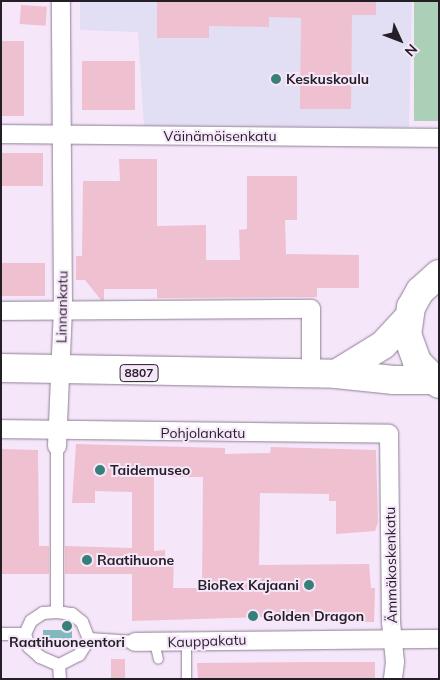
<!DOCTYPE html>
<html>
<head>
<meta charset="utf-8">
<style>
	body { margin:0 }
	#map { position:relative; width:440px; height:680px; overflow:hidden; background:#f5e6fa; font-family:Mulish,sans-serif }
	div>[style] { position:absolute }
	.education>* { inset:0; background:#e2def4 }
	.green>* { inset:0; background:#abcfb7; transform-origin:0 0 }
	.water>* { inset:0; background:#82b9bf; transform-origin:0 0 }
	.building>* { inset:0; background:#efc0d0; transform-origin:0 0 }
	.roads { filter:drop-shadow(0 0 1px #8d7f92) drop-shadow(0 0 1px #8d7f92) }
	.service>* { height:9px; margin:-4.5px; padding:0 4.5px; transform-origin:4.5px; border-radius:4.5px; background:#fff }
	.pedestrian>* { height:12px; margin:-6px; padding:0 6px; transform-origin:6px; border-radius:6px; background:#fff }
	.minor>* { height:18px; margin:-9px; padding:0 9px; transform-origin:9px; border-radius:9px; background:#fff }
	.primary>* { height:28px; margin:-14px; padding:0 14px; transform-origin:14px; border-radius:14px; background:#fff }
	.dots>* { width:14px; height:14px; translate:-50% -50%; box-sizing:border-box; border:2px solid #f5e6fa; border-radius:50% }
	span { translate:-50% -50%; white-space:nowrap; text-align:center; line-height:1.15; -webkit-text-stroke:4px #f5e6fa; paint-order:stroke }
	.shield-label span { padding:1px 4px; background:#f5e6fa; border:1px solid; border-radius:4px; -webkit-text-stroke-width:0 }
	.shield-label { font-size:12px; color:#241e26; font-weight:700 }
	.poi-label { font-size:14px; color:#241e26; font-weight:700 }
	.left { translate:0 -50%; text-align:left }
	.right { translate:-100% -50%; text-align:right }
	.street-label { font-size:14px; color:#241e26 }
	.frame { position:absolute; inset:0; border:2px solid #241e26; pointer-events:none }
	.north { position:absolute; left:375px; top:15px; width:50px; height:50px; -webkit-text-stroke:4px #f5e6fa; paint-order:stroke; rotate:133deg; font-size:14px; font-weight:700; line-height:20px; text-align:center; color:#241e26 }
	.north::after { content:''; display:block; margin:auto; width:18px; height:22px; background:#241e26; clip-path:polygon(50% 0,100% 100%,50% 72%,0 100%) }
</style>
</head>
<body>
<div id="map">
	<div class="education">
		<i style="clip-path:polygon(80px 1px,412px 1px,409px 127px,144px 126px,138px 32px,80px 30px)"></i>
	</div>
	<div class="green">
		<i style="left:414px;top:1px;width:25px;height:120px"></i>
	</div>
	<div class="water">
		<i style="left:43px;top:630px;width:29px;height:15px"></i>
	</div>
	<div class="building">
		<i style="clip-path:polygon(157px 1px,376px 1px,376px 15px,352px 15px,351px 109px,300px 109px,301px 18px,269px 17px,269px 27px,209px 26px,209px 38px,157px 38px)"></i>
		<i style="left:21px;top:5px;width:26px;height:19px;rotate:4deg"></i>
		<i style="left:1px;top:41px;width:23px;height:75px"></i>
		<i style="left:82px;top:61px;width:53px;height:49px"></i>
		<i style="left:1px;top:153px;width:42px;height:33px"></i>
		<i style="clip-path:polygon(119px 159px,157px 159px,157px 226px,206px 225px,206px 260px,240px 260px,239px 230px,247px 229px,247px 176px,297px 176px,297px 220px,285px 220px,286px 254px,359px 255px,359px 288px,317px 288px,317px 297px,157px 298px,157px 289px,104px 289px,104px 300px,101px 300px,85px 280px,76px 280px,76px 256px,82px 256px,83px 181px,120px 181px)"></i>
		<i style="left:45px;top:263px;width:33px;height:44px;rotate:90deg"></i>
		<i style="clip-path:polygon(evenodd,76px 444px,225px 448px,225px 454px,270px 453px,271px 447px,376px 450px,378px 522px,375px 531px,336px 534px,336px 501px,329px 501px,329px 494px,260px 493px,259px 565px,369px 564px,371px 588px,375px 588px,374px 622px,327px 622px,327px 618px,299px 616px,132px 621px,132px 574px,65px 574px,65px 546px,132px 548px,132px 492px,95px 491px,95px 503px,72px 503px,76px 444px,154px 477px,203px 477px,202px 588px,173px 588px,174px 561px,165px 561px,165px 550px,154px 551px,154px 477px)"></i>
		<i style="clip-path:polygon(1px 449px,38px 450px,39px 546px,49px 546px,49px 574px,1px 574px)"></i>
		<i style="left:111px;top:659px;width:14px;height:20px"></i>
		<i style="clip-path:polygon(319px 662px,375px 662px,375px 679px,198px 679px,197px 663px)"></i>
	</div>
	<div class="roads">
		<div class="service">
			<i style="left:186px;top:641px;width:38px;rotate:90deg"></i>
			<i style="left:154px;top:642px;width:17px;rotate:77deg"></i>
		</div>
		<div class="pedestrian">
			<i style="left:57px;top:446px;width:166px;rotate:90deg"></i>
			<i style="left:1px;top:634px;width:24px"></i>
			<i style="left:25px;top:634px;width:14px;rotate:73deg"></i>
			<i style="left:29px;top:647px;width:15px;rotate:42deg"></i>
			<i style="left:40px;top:657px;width:21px;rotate:23deg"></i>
			<i style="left:59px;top:665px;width:22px;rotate:-27deg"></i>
			<i style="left:79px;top:655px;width:19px;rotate:-58deg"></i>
			<i style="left:89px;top:639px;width:46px;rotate:3.7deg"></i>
			<i style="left:25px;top:634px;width:14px;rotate:-65deg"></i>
			<i style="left:31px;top:621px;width:14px;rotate:-34deg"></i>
			<i style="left:43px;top:613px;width:14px;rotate:-4deg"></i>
			<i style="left:57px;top:612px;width:15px;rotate:8deg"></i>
			<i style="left:72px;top:614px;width:13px;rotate:39deg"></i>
			<i style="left:82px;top:622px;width:18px;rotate:68deg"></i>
			<i style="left:59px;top:665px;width:14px;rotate:86deg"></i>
		</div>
		<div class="minor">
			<i style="left:1px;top:134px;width:438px;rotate:0.5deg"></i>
			<i style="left:1px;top:311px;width:310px;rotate:-0.4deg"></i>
			<i style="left:311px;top:309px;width:66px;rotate:90deg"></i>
			<i style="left:1px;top:429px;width:388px;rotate:0.7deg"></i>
			<i style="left:389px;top:434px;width:188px;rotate:89.4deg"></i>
			<i style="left:391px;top:622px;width:40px;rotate:84.3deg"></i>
			<i style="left:395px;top:662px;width:17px;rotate:97deg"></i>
			<i style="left:57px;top:446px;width:136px;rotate:-87.5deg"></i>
			<i style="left:63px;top:310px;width:309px;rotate:-90.4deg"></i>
			<i style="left:135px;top:642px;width:304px;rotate:-0.6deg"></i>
		</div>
		<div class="primary">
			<i style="left:439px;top:274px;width:25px;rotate:138deg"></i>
			<i style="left:420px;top:291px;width:18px;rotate:119deg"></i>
			<i style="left:411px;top:307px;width:27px;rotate:98deg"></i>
			<i style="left:407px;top:334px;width:30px;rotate:70deg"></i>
			<i style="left:417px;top:362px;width:31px;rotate:45deg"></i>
			<i style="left:1px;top:368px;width:335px;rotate:1deg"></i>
			<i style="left:336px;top:374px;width:58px;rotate:5.9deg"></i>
			<i style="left:394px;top:380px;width:38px"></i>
			<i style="left:336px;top:374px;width:55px;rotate:-31.7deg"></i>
			<i style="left:383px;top:345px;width:35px;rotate:-47deg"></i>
		</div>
	</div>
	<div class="dots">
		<i style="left:276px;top:79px;background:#387f79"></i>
		<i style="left:100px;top:470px;background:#387f79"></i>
		<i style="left:87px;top:560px;background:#387f79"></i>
		<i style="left:309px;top:585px;background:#387f79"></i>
		<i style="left:253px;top:616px;background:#387f79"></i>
		<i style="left:67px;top:626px;background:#387f79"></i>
	</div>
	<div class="shield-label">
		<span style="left:139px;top:373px">8807</span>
	</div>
	<div class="poi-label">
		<span class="left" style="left:286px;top:79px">Keskuskoulu</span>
		<span class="left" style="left:110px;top:470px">Taidemuseo</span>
		<span class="left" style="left:97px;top:560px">Raatihuone</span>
		<span class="right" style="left:299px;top:585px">BioRex Kajaani</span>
		<span class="left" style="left:263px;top:616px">Golden Dragon</span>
		<span style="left:67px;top:642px">Raatihuoneentori</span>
	</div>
	<div class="street-label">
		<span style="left:220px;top:136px">Väinämöisenkatu</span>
		<span style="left:62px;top:307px;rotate:-89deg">Linnankatu</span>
		<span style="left:203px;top:433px">Pohjolankatu</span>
		<span style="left:391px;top:565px;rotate:-91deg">Ämmäkoskenkatu</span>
		<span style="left:207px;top:641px;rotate:-2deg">Kauppakatu</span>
	</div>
	<div class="frame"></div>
	<div class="north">N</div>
</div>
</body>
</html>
